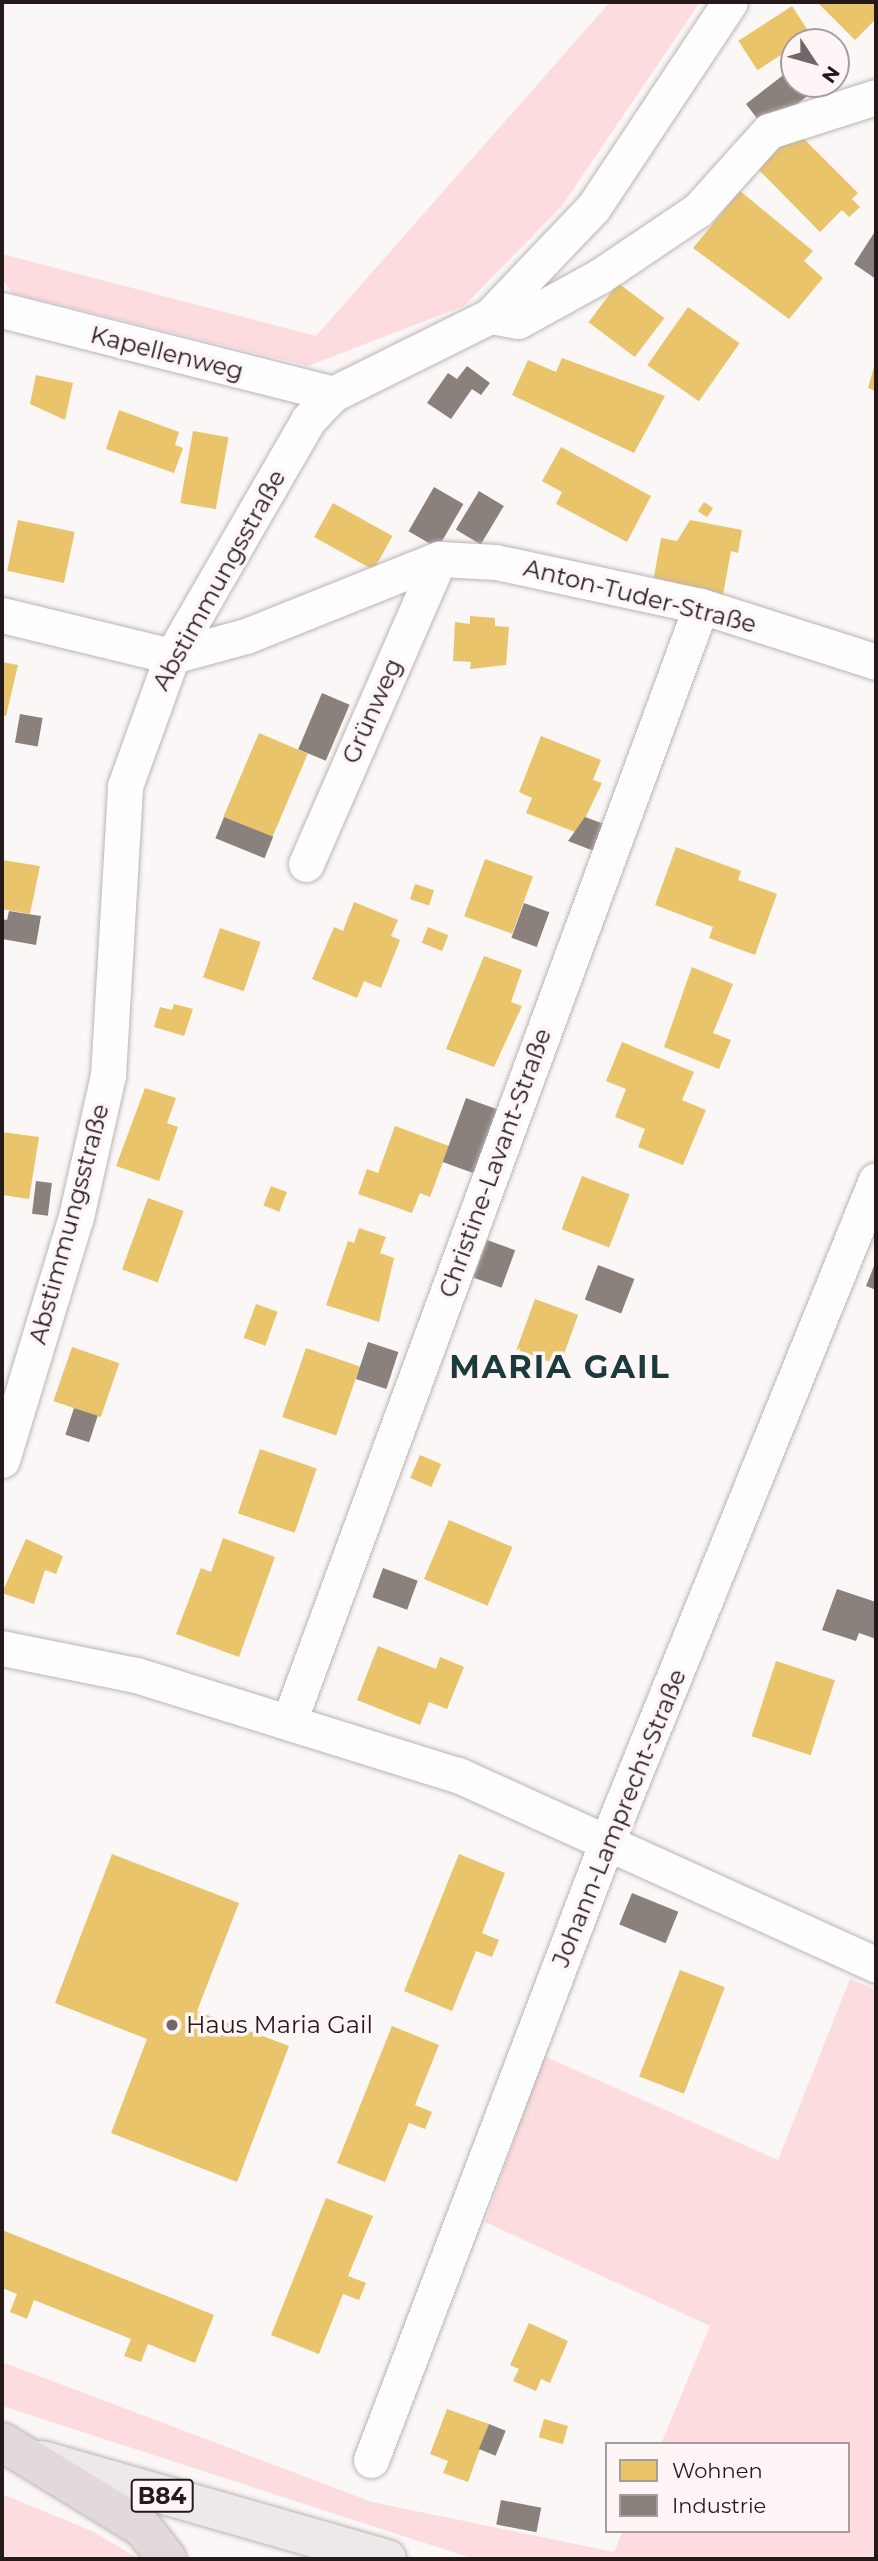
<!DOCTYPE html>
<html>
<head>
<meta charset="utf-8">
<style>
	body { margin:0 }
	#map { position:relative; width:878px; height:2561px; overflow:hidden; background:#fbf7f7; font-family:Montserrat,sans-serif }
	div>[style] { position:absolute }
	.green>* { inset:0; background:#fddcdf }
	.homes>* { inset:0; background:#e9c46a; transform-origin:0 0 }
	.industry>* { inset:0; background:#8a817c; transform-origin:0 0 }
	.roads { filter:drop-shadow(0 0 2px #bcb3b4) drop-shadow(0 0 2px #bcb3b4) }
	.street>* { height:35px; margin:-17.5px; padding:0 17.5px; transform-origin:17.5px; border-radius:17.5px; background:#fefefe }
	.primary>* { height:38px; margin:-19px; padding:0 19px; transform-origin:19px; border-radius:19px; background:#ede9e9 }
	.highway>* { height:38px; margin:-19px; padding:0 19px; transform-origin:19px; border-radius:19px; background:#e3d9db }
	.dots>* { width:19px; height:19px; translate:-50% -50%; box-sizing:border-box; border:4px solid #fdf5f6; border-radius:50% }
	span { translate:-50% -50%; white-space:nowrap; text-align:center; line-height:1.15; -webkit-text-stroke:7px #fdf5f6; paint-order:stroke }
	.shield-label span { padding:2px 5px; background:#fdf5f6; border:2px solid; border-radius:5px; -webkit-text-stroke-width:0 }
	.shield-label { font-size:23px; color:#26191a; font-weight:700 }
	.street-label { font-size:24px; color:#26191a }
	.poi-label { font-size:24px; color:#26191a }
	.left { translate:0 -50%; text-align:left }
	.district-label { font-size:32px; color:#193b3e; font-weight:700; letter-spacing:2px }
	.frame { position:absolute; inset:0; border:4px solid #26191a; pointer-events:none }
	.legend { position:absolute; left:605px; top:2442px; width:245px; height:91px; box-sizing:border-box; background:#fdf5f6; border:2px solid #a79d9e; margin:0; padding:9px 12px; list-style:none; font-size:21px; color:#26191a }
	.legend li { display:flex; align-items:center; gap:14px; height:35px }
	.legend b { width:35px; border:2px solid #a79d9e }
	.north { position:absolute; left:780px; top:28px; width:70px; height:70px; box-sizing:border-box; background:#fdf5f6; border:2px solid #a79d9e; border-radius:50%; rotate:126deg; font-size:19px; font-weight:700; line-height:28px; text-align:center; color:#26191a }
	.north::after { content:''; display:block; margin:auto; width:24px; height:32px; background:#716767; clip-path:polygon(50% 0,100% 100%,50% 72%,0 100%) }
</style>
</head>
<body>
<div id="map">
	<div class="green">
		<i style="clip-path:polygon(610px 2px,700px 2px,562px 206px,464px 306px,308px 366px,13px 293px,2px 280px,2px 254px,316px 336px)"></i>
		<i style="clip-path:polygon(850px 1979px,876px 1990px,876px 2559px,474px 2559px,2px 2406px,2px 2362px,372px 2502px,614px 2552px,623px 2531px,848px 2531px,848px 2444px,661px 2444px,710px 2326px,485px 2222px,544px 2056px,778px 2160px)"></i>
		<i style="clip-path:polygon(2px 2494px,94px 2532px,139px 2559px,2px 2559px)"></i>
	</div>
	<div class="homes">
		<i style="clip-path:polygon(876px 2px,876px 19px,855px 40px,818px 3px)"></i>
		<i style="left:792px;top:6px;width:35px;height:64px;rotate:57deg"></i>
		<i style="clip-path:polygon(796px 131px,858px 193px,852px 199px,860px 207px,849px 217px,842px 210px,820px 232px,758px 169px)"></i>
		<i style="clip-path:polygon(740px 191px,813px 251px,804px 261px,823px 278px,789px 319px,693px 248px)"></i>
		<i style="left:618px;top:283px;width:58px;height:49px;rotate:37deg"></i>
		<i style="left:688px;top:307px;width:63px;height:71px;rotate:35deg"></i>
		<i style="clip-path:polygon(562px 358px,665px 396px,634px 453px,512px 395px,528px 360px,556px 372px)"></i>
		<i style="clip-path:polygon(876px 360px,876px 391px,868px 388px)"></i>
		<i style="clip-path:polygon(36px 375px,73px 383px,65px 420px,30px 404px)"></i>
		<i style="clip-path:polygon(119px 410px,179px 432px,175px 445px,183px 448px,174px 473px,106px 449px)"></i>
		<i style="left:193px;top:431px;width:36px;height:73px;rotate:10deg"></i>
		<i style="clip-path:polygon(561px 447px,651px 496px,627px 542px,556px 504px,562px 492px,542px 481px)"></i>
		<i style="left:704px;top:502px;width:11px;height:11px;rotate:34deg"></i>
		<i style="left:333px;top:503px;width:68px;height:39px;rotate:29deg"></i>
		<i style="left:18px;top:520px;width:58px;height:52px;rotate:12deg"></i>
		<i style="clip-path:polygon(690px 520px,742px 530px,738px 553px,731px 551px,723px 595px,653px 582px,661px 538px,677px 541px)"></i>
		<i style="clip-path:polygon(470px 616px,495px 618px,495px 626px,509px 627px,506px 665px,470px 669px,471px 662px,453px 661px,455px 622px,470px 624px)"></i>
		<i style="clip-path:polygon(2px 662px,18px 665px,6px 716px,2px 715px)"></i>
		<i style="left:259px;top:733px;width:53px;height:91px;rotate:23deg"></i>
		<i style="clip-path:polygon(541px 736px,601px 760px,593px 780px,602px 783px,578px 833px,526px 813px,532px 798px,519px 792px)"></i>
		<i style="clip-path:polygon(676px 847px,741px 871px,738px 880px,777px 894px,755px 955px,709px 938px,713px 927px,655px 905px)"></i>
		<i style="left:485px;top:859px;width:51px;height:61px;rotate:20deg"></i>
		<i style="clip-path:polygon(2px 860px,40px 866px,30px 914px,2px 909px)"></i>
		<i style="left:415px;top:884px;width:20px;height:16px;rotate:18deg"></i>
		<i style="clip-path:polygon(354px 902px,398px 920px,391px 936px,400px 940px,381px 988px,364px 981px,357px 998px,312px 979px,334px 927px,343px 931px)"></i>
		<i style="left:428px;top:927px;width:22px;height:17px;rotate:22deg"></i>
		<i style="left:220px;top:928px;width:43px;height:52px;rotate:19deg"></i>
		<i style="clip-path:polygon(484px 956px,522px 970px,511px 1002px,522px 1006px,494px 1067px,446px 1049px)"></i>
		<i style="clip-path:polygon(692px 967px,733px 984px,713px 1033px,731px 1040px,719px 1069px,664px 1047px)"></i>
		<i style="clip-path:polygon(174px 1004px,193px 1009px,184px 1036px,154px 1027px,160px 1007px,172px 1010px)"></i>
		<i style="clip-path:polygon(622px 1042px,694px 1072px,682px 1100px,706px 1110px,683px 1165px,638px 1147px,645px 1129px,615px 1117px,626px 1089px,606px 1081px)"></i>
		<i style="clip-path:polygon(145px 1088px,176px 1098px,167px 1123px,178px 1127px,159px 1181px,116px 1166px)"></i>
		<i style="clip-path:polygon(395px 1126px,449px 1146px,430px 1197px,420px 1193px,412px 1213px,358px 1194px,367px 1169px,378px 1173px)"></i>
		<i style="clip-path:polygon(2px 1132px,39px 1137px,29px 1199px,2px 1195px)"></i>
		<i style="left:582px;top:1176px;width:51px;height:57px;rotate:21deg"></i>
		<i style="left:271px;top:1186px;width:17px;height:21px;rotate:21deg"></i>
		<i style="left:148px;top:1198px;width:38px;height:76px;rotate:20deg"></i>
		<i style="clip-path:polygon(359px 1228px,386px 1237px,380px 1253px,394px 1258px,379px 1322px,326px 1305px,348px 1241px,354px 1243px)"></i>
		<i style="left:535px;top:1299px;width:46px;height:54px;rotate:20deg"></i>
		<i style="left:256px;top:1304px;width:23px;height:36px;rotate:20deg"></i>
		<i style="left:72px;top:1347px;width:50px;height:57px;rotate:19deg"></i>
		<i style="left:306px;top:1348px;width:57px;height:73px;rotate:19deg"></i>
		<i style="left:260px;top:1449px;width:60px;height:68px;rotate:19deg"></i>
		<i style="left:420px;top:1455px;width:23px;height:25px;rotate:23deg"></i>
		<i style="left:449px;top:1520px;width:69px;height:64px;rotate:23deg"></i>
		<i style="clip-path:polygon(223px 1538px,275px 1557px,239px 1657px,176px 1634px,201px 1568px,211px 1572px)"></i>
		<i style="clip-path:polygon(26px 1539px,63px 1556px,56px 1574px,45px 1570px,34px 1604px,2px 1593px)"></i>
		<i style="clip-path:polygon(378px 1646px,436px 1669px,440px 1657px,464px 1667px,447px 1709px,429px 1702px,420px 1725px,357px 1700px)"></i>
		<i style="left:776px;top:1661px;width:62px;height:79px;rotate:18deg"></i>
		<i style="clip-path:polygon(112px 1854px,239px 1903px,197px 2011px,289px 2046px,237px 2182px,111px 2133px,147px 2039px,55px 2003px)"></i>
		<i style="clip-path:polygon(459px 1854px,505px 1873px,482px 1933px,499px 1940px,492px 1957px,476px 1951px,452px 2011px,404px 1991px)"></i>
		<i style="left:680px;top:1970px;width:48px;height:114px;rotate:21deg"></i>
		<i style="clip-path:polygon(392px 2026px,439px 2045px,415px 2105px,432px 2112px,425px 2129px,409px 2123px,385px 2182px,337px 2163px)"></i>
		<i style="clip-path:polygon(326px 2198px,373px 2216px,348px 2276px,366px 2283px,359px 2300px,343px 2294px,319px 2354px,271px 2335px)"></i>
		<i style="clip-path:polygon(2px 2230px,214px 2315px,195px 2363px,148px 2344px,141px 2362px,124px 2356px,131px 2339px,34px 2300px,27px 2319px,10px 2312px,17px 2294px,2px 2288px)"></i>
		<i style="clip-path:polygon(529px 2323px,568px 2341px,550px 2383px,541px 2379px,536px 2391px,513px 2381px,519px 2369px,510px 2365px)"></i>
		<i style="clip-path:polygon(447px 2409px,489px 2424px,468px 2482px,443px 2473px,448px 2461px,430px 2454px)"></i>
		<i style="left:544px;top:2419px;width:25px;height:19px;rotate:16deg"></i>
	</div>
	<div class="industry">
		<i style="clip-path:polygon(791px 69px,794px 84px,810px 94px,765px 129px,746px 104px)"></i>
		<i style="clip-path:polygon(874px 233px,876px 235px,876px 279px,854px 264px)"></i>
		<i style="clip-path:polygon(467px 366px,490px 383px,481px 395px,472px 389px,451px 419px,427px 403px,448px 373px,457px 379px)"></i>
		<i style="left:434px;top:487px;width:34px;height:51px;rotate:30deg"></i>
		<i style="left:479px;top:491px;width:29px;height:45px;rotate:31deg"></i>
		<i style="left:322px;top:693px;width:30px;height:61px;rotate:23deg"></i>
		<i style="left:20px;top:714px;width:23px;height:29px;rotate:10deg"></i>
		<i style="left:224px;top:817px;width:53px;height:23px;rotate:22deg"></i>
		<i style="clip-path:polygon(585px 817px,604px 824px,594px 851px,568px 841px)"></i>
		<i style="left:524px;top:903px;width:27px;height:37px;rotate:20deg"></i>
		<i style="clip-path:polygon(9px 911px,41px 916px,36px 945px,2px 939px,2px 919px,7px 920px)"></i>
		<i style="left:466px;top:1098px;width:33px;height:68px;rotate:20deg"></i>
		<i style="left:36px;top:1181px;width:16px;height:33px;rotate:7deg"></i>
		<i style="left:487px;top:1240px;width:30px;height:40px;rotate:20deg"></i>
		<i style="clip-path:polygon(876px 1261px,876px 1290px,866px 1286px)"></i>
		<i style="left:598px;top:1265px;width:39px;height:37px;rotate:21deg"></i>
		<i style="left:368px;top:1342px;width:32px;height:39px;rotate:18deg"></i>
		<i style="left:74px;top:1408px;width:25px;height:28px;rotate:18deg"></i>
		<i style="left:383px;top:1568px;width:37px;height:31px;rotate:20deg"></i>
		<i style="clip-path:polygon(837px 1589px,876px 1602px,876px 1639px,859px 1633px,856px 1641px,822px 1630px)"></i>
		<i style="left:632px;top:1893px;width:50px;height:34px;rotate:22deg"></i>
		<i style="left:489px;top:2424px;width:18px;height:27px;rotate:22deg"></i>
		<i style="left:501px;top:2500px;width:41px;height:25px;rotate:11deg"></i>
	</div>
	<div class="roads">
		<div class="street">
			<i style="left:2px;top:310px;width:341px;rotate:14.2deg"></i>
			<i style="left:490px;top:316px;width:28px;rotate:10deg"></i>
			<i style="left:518px;top:321px;width:94px;rotate:-28.8deg"></i>
			<i style="left:600px;top:276px;width:118px;rotate:-34deg"></i>
			<i style="left:698px;top:210px;width:106px;rotate:-48.1deg"></i>
			<i style="left:769px;top:131px;width:112px;rotate:-17.6deg"></i>
			<i style="left:2px;top:615px;width:175px;rotate:13.6deg"></i>
			<i style="left:172px;top:656px;width:77px;rotate:-15.1deg"></i>
			<i style="left:246px;top:636px;width:208px;rotate:-21.8deg"></i>
			<i style="left:439px;top:559px;width:57px;rotate:3deg"></i>
			<i style="left:496px;top:562px;width:210px;rotate:12.1deg"></i>
			<i style="left:701px;top:606px;width:184px;rotate:17.7deg"></i>
			<i style="left:306px;top:864px;width:333px;rotate:-66.4deg"></i>
			<i style="left:2px;top:1460px;width:254px;rotate:-73.1deg"></i>
			<i style="left:76px;top:1217px;width:146px;rotate:-77.3deg"></i>
			<i style="left:108px;top:1075px;width:289px;rotate:-86.6deg"></i>
			<i style="left:125px;top:786px;width:138px;rotate:-70.1deg"></i>
			<i style="left:172px;top:656px;width:272px;rotate:-60deg"></i>
			<i style="left:308px;top:420px;width:36px;rotate:-46deg"></i>
			<i style="left:333px;top:394px;width:175px;rotate:-26.4deg"></i>
			<i style="left:490px;top:316px;width:149px;rotate:-46.4deg"></i>
			<i style="left:593px;top:208px;width:247px;rotate:-56.4deg"></i>
			<i style="left:2px;top:1648px;width:137px;rotate:11.4deg"></i>
			<i style="left:136px;top:1675px;width:337px;rotate:17.3deg"></i>
			<i style="left:458px;top:1775px;width:459px;rotate:24.4deg"></i>
			<i style="left:290px;top:1719px;width:1186px;rotate:-69.73deg"></i>
			<i style="left:371px;top:2460px;width:665px;rotate:-69.11deg"></i>
			<i style="left:608px;top:1839px;width:711px;rotate:-67.87deg"></i>
		</div>
		<div class="primary">
			<i style="left:42px;top:2460px;width:359px;rotate:16deg"></i>
		</div>
		<div class="highway">
			<i style="left:2px;top:2442px;width:165px;rotate:31.4deg"></i>
			<i style="left:143px;top:2528px;width:39px;rotate:52deg"></i>
		</div>
	</div>
	<div class="dots">
		<i style="left:172px;top:2025px;background:#716767"></i>
	</div>
	<div class="shield-label">
		<span style="left:162px;top:2496px">B84</span>
	</div>
	<div class="street-label">
		<span style="left:167px;top:353px;rotate:14deg">Kapellenweg</span>
		<span style="left:219px;top:580px;rotate:-61deg">Abstimmungsstraße</span>
		<span style="left:640px;top:596px;rotate:14deg">Anton-Tuder-Straße</span>
		<span style="left:372px;top:711px;rotate:-66deg">Grünweg</span>
		<span style="left:495px;top:1163px;rotate:-70deg">Christine-Lavant-Straße</span>
		<span style="left:69px;top:1224px;rotate:-75deg">Abstimmungsstraße</span>
		<span style="left:619px;top:1818px;rotate:-68deg">Johann-Lamprecht-Straße</span>
	</div>
	<div class="poi-label">
		<span class="left" style="left:186px;top:2025px">Haus Maria Gail</span>
	</div>
	<div class="district-label">
		<span style="left:560px;top:1367px">MARIA GAIL</span>
	</div>
	<div class="frame"></div>
	<ul class="legend">
	<li><b style="height:19px;background:#e9c46a"></b>Wohnen</li>
	<li><b style="height:19px;background:#8a817c"></b>Industrie</li>
	</ul>
	<div class="north">N</div>
</div>
</body>
</html>
